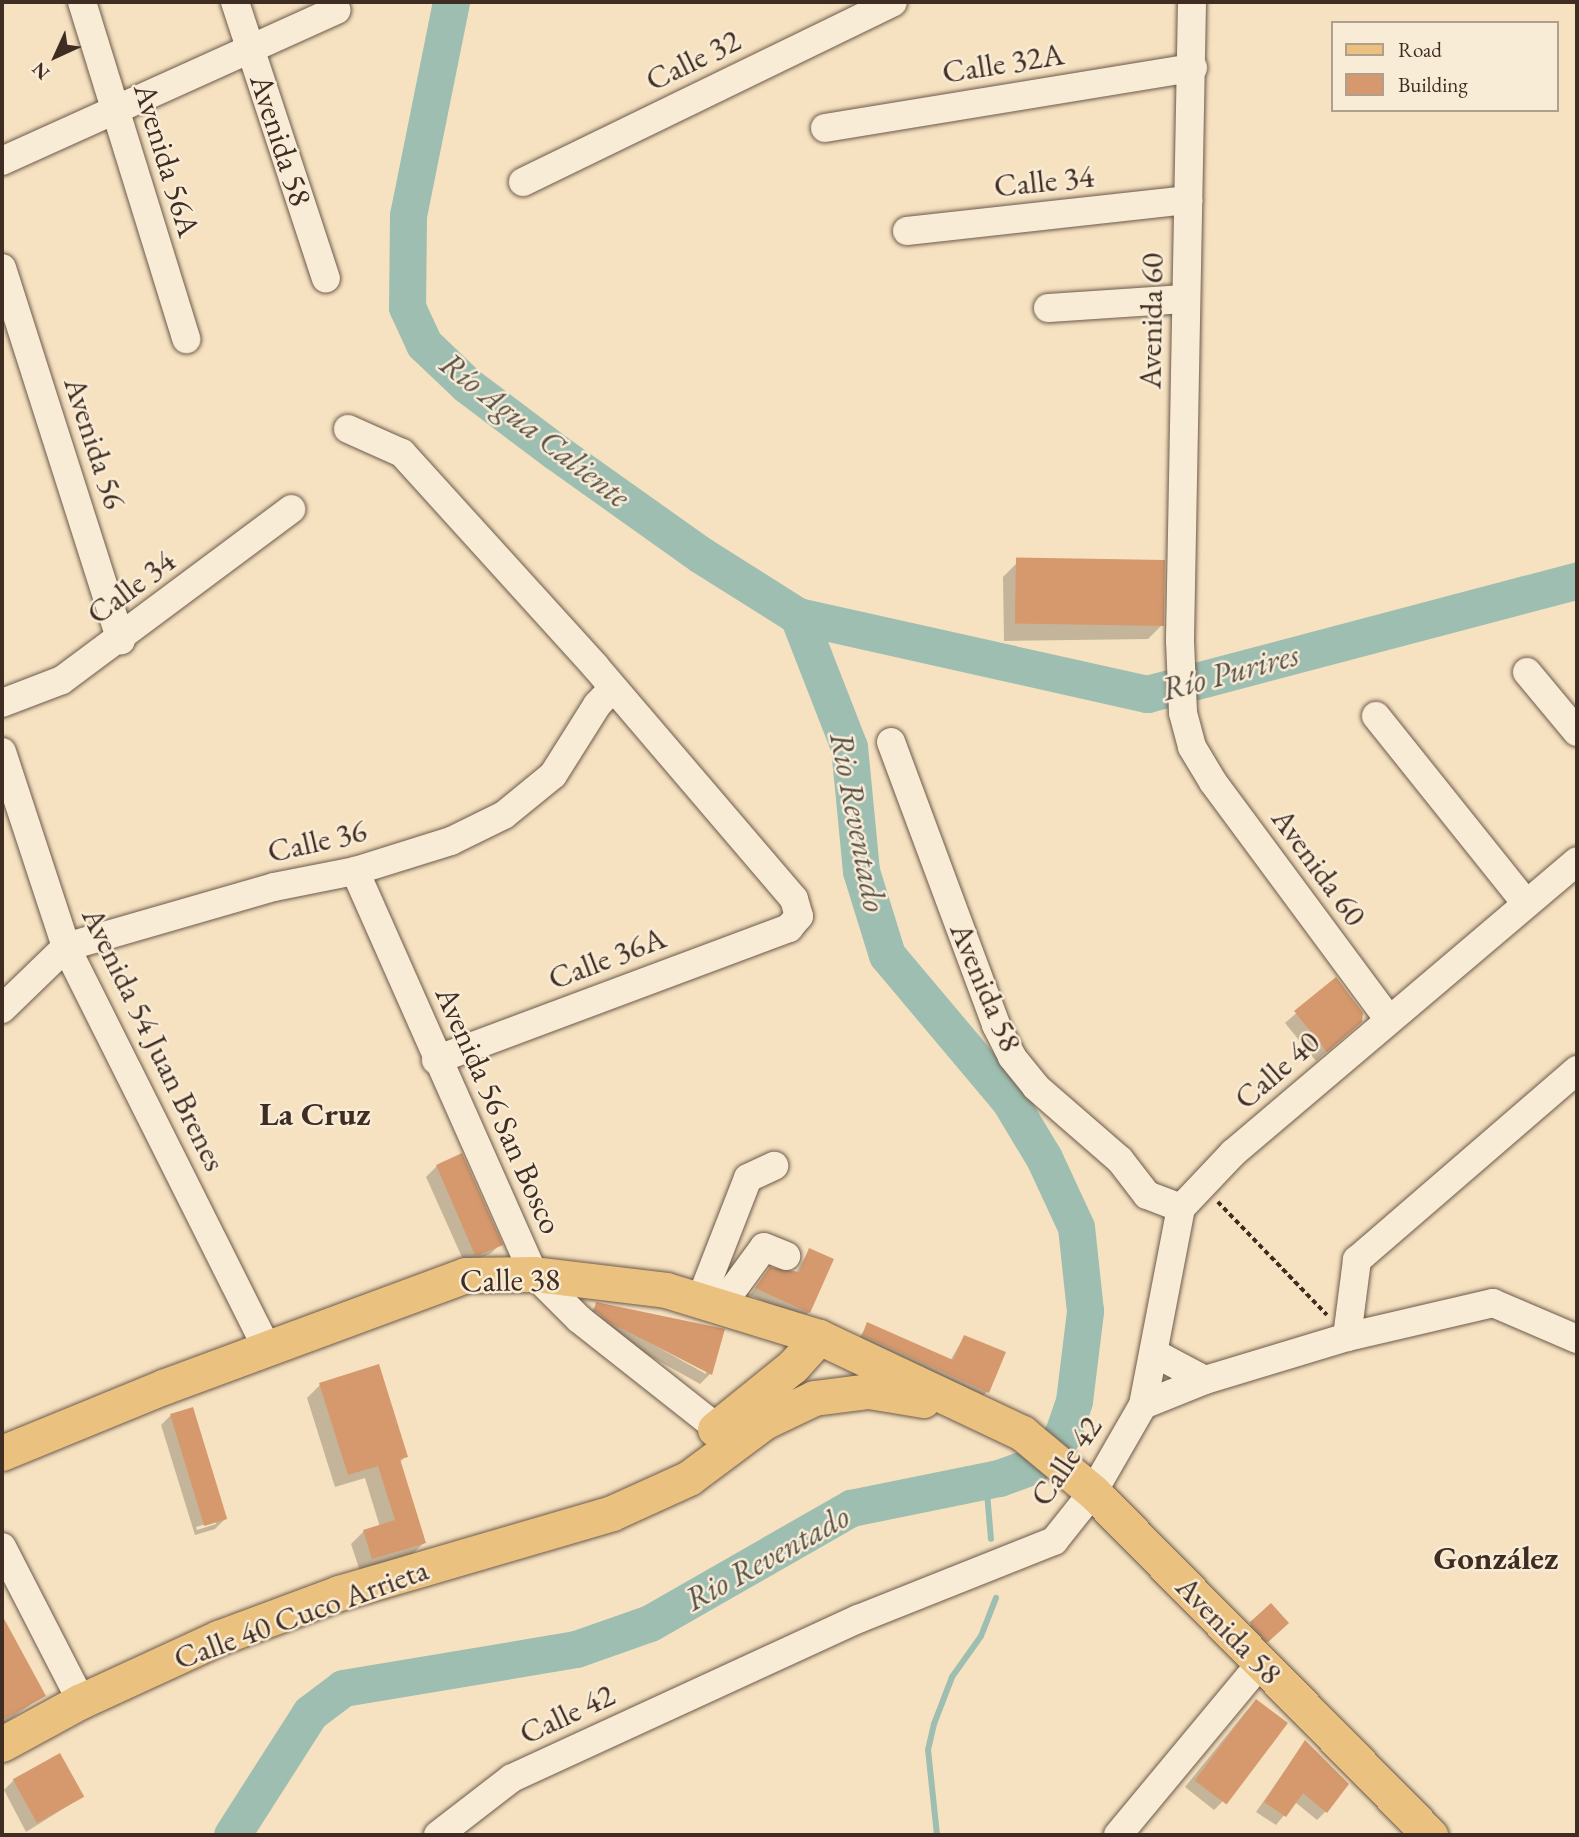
<!DOCTYPE html>
<html>
<head>
<meta charset="utf-8">
<style>
	body { margin:0 }
	#map { position:relative; width:1579px; height:1837px; overflow:hidden; background:#f6e2c1; font-family:"EB Garamond",serif }
	div>[style] { position:absolute }
	.shadow>* { inset:0; background:#0003; transform-origin:0 0 }
	.stream>* { height:6px; margin:-3px; padding:0 3px; transform-origin:3px; border-radius:3px; background:#9dbeb1 }
	.river>* { height:37px; margin:-18.5px; padding:0 18.5px; transform-origin:18.5px; border-radius:18.5px; background:#9dbeb1 }
	.building>* { inset:0; background:#d6996e; transform-origin:0 0 }
	.path>* { height:3.5px; margin-top:-1.75px; transform-origin:0; background:repeating-linear-gradient(90deg,#3f2c22 0 5px,transparent 0 8.5px) }
	.roads { filter:drop-shadow(0 0 2px #6d5a4a) drop-shadow(0 0 2px #6d5a4a) }
	.minor>* { height:28px; margin:-14px; padding:0 14px; transform-origin:14px; border-radius:14px; background:#f9ecd7 }
	.major>* { height:35px; margin:-17.5px; padding:0 17.5px; transform-origin:17.5px; border-radius:17.5px; background:#ebc180 }
	span { translate:-50% -50%; white-space:nowrap; text-align:center; line-height:1.15; -webkit-text-stroke:5px #f9ecd7; paint-order:stroke }
	.street-label { font-size:32px; color:#3f2c22 }
	.water-label { font-size:33px; color:#565046; font-style:italic }
	.neighbourhood-label { font-size:33px; color:#3f2c22; font-weight:700 }
	.frame { position:absolute; inset:0; border:4px solid #3f2c22; pointer-events:none }
	.legend { position:absolute; left:1331px; top:21px; width:228px; height:91px; box-sizing:border-box; background:#f9ecd7; border:2px solid #af9f8f; margin:0; padding:9px 12px; list-style:none; font-size:21px; color:#3f2c22 }
	.legend li { display:flex; align-items:center; gap:14px; height:35px }
	.legend b { width:35px; border:2px solid #af9f8f }
	.north { position:absolute; left:21px; top:21px; width:70px; height:70px; -webkit-text-stroke:5px #f9ecd7; paint-order:stroke; rotate:225deg; font-size:19px; font-weight:700; line-height:28px; text-align:center; color:#3f2c22 }
	.north::after { content:''; display:block; margin:auto; width:24px; height:32px; background:#3f2c22; clip-path:polygon(50% 0,100% 100%,50% 72%,0 100%) }
</style>
</head>
<body>
<div id="map">
	<div class="shadow">
		<i style="clip-path:polygon(1017px 563px,1162px 625px,1148px 639px,1004px 641px,1003px 577px)"></i>
		<i style="clip-path:polygon(1336px 979px,1349px 1032px,1316px 1061px,1285px 1023px)"></i>
		<i style="clip-path:polygon(461px 1156px,501px 1244px,490px 1254px,465px 1264px,426px 1177px,437px 1166px)"></i>
		<i style="clip-path:polygon(809px 1250px,809px 1312px,802px 1319px,750px 1295px,770px 1269px,796px 1273px)"></i>
		<i style="clip-path:polygon(evenodd,597px 1304px,723px 1331px,710px 1374px,700px 1384px,585px 1320px,597px 1304px,598px 1310px,706px 1370px,706px 1374px,596px 1313px,598px 1310px)"></i>
		<i style="clip-path:polygon(868px 1325px,950px 1361px,964px 1337px,987px 1392px,981px 1398px,857px 1341px)"></i>
		<i style="clip-path:polygon(320px 1385px,406px 1456px,399px 1463px,424px 1543px,411px 1555px,360px 1571px,351px 1544px,364px 1531px,380px 1527px,365px 1478px,335px 1487px,307px 1398px)"></i>
		<i style="clip-path:polygon(evenodd,171px 1415px,226px 1518px,215px 1529px,195px 1535px,161px 1425px,171px 1415px,216px 1521px,216px 1524px,197px 1530px,196px 1527px,216px 1521px)"></i>
		<i style="left:1271px;top:1606px;width:23px;height:30px;rotate:47deg"></i>
		<i style="clip-path:polygon(2px 1618px,44px 1695px,2px 1725px)"></i>
		<i style="clip-path:polygon(1248px 1709px,1222px 1802px,1214px 1810px,1185px 1787px)"></i>
		<i style="clip-path:polygon(1305px 1742px,1326px 1811px,1317px 1820px,1295px 1802px,1276px 1825px,1256px 1812px)"></i>
		<i style="clip-path:polygon(14px 1780px,82px 1797px,26px 1832px,4px 1790px)"></i>
	</div>
	<div class="stream">
		<i style="left:986px;top:1481px;width:58px;rotate:85.1deg"></i>
		<i style="left:937px;top:1835px;width:85px;rotate:-96deg"></i>
		<i style="left:928px;top:1750px;width:27px;rotate:-77deg"></i>
		<i style="left:934px;top:1724px;width:50px;rotate:-69deg"></i>
		<i style="left:952px;top:1677px;width:50px;rotate:-54.7deg"></i>
		<i style="left:981px;top:1636px;width:41px;rotate:-68.5deg"></i>
	</div>
	<div class="river">
		<i style="left:451px;top:2px;width:217px;rotate:101.4deg"></i>
		<i style="left:408px;top:215px;width:92px;rotate:90.6deg"></i>
		<i style="left:407px;top:307px;width:41px;rotate:65.3deg"></i>
		<i style="left:424px;top:344px;width:59px;rotate:43.6deg"></i>
		<i style="left:467px;top:385px;width:111px;rotate:37deg"></i>
		<i style="left:556px;top:452px;width:178px;rotate:35.4deg"></i>
		<i style="left:701px;top:555px;width:115px;rotate:32.2deg"></i>
		<i style="left:798px;top:616px;width:358px;rotate:12.6deg"></i>
		<i style="left:1147px;top:694px;width:445px;rotate:-14.8deg"></i>
		<i style="left:232px;top:1835px;width:145px;rotate:-57.4deg"></i>
		<i style="left:310px;top:1713px;width:41px;rotate:-37.1deg"></i>
		<i style="left:343px;top:1688px;width:236px;rotate:-9.5deg"></i>
		<i style="left:576px;top:1649px;width:78px;rotate:-19.4deg"></i>
		<i style="left:650px;top:1623px;width:232px;rotate:-29.8deg"></i>
		<i style="left:851px;top:1508px;width:151px;rotate:-11.5deg"></i>
		<i style="left:999px;top:1478px;width:35px;rotate:-20deg"></i>
		<i style="left:1032px;top:1466px;width:42px;rotate:-45deg"></i>
		<i style="left:1062px;top:1436px;width:37px;rotate:-71deg"></i>
		<i style="left:1074px;top:1401px;width:91px;rotate:-83deg"></i>
		<i style="left:1085px;top:1311px;width:84px;rotate:-96.1deg"></i>
		<i style="left:1076px;top:1227px;width:76px;rotate:-114.9deg"></i>
		<i style="left:1044px;top:1158px;width:68px;rotate:-121.1deg"></i>
		<i style="left:1009px;top:1100px;width:189px;rotate:-130.1deg"></i>
		<i style="left:887px;top:955px;width:88px;rotate:-107.2deg"></i>
		<i style="left:861px;top:871px;width:125px;rotate:-95.5deg"></i>
		<i style="left:849px;top:747px;width:141px;rotate:-111.3deg"></i>
	</div>
	<div class="building">
		<i style="left:1165px;top:560px;width:66px;height:149px;rotate:91deg"></i>
		<i style="clip-path:polygon(1336px 977px,1363px 1013px,1362px 1022px,1327px 1052px,1294px 1011px)"></i>
		<i style="clip-path:polygon(462px 1153px,503px 1245px,479px 1255px,475px 1255px,436px 1165px)"></i>
		<i style="clip-path:polygon(809px 1248px,834px 1259px,810px 1313px,755px 1288px,770px 1267px,799px 1272px)"></i>
		<i style="clip-path:polygon(596px 1302px,725px 1329px,712px 1375px,609px 1322px,594px 1310px)"></i>
		<i style="clip-path:polygon(867px 1322px,953px 1360px,964px 1335px,1006px 1352px,989px 1393px,862px 1335px)"></i>
		<i style="clip-path:polygon(379px 1364px,408px 1457px,400px 1459px,426px 1543px,372px 1559px,363px 1530px,395px 1520px,378px 1466px,348px 1475px,319px 1383px)"></i>
		<i style="left:193px;top:1407px;width:117px;height:24px;rotate:73deg"></i>
		<i style="left:1271px;top:1603px;width:27px;height:29px;rotate:48deg"></i>
		<i style="clip-path:polygon(2px 1615px,46px 1696px,2px 1720px)"></i>
		<i style="left:1256px;top:1699px;width:40px;height:102px;rotate:37deg"></i>
		<i style="clip-path:polygon(1305px 1740px,1349px 1784px,1327px 1813px,1303px 1793px,1286px 1817px,1264px 1802px)"></i>
		<i style="left:60px;top:1753px;width:50px;height:54px;rotate:61deg"></i>
	</div>
	<div class="path">
		<i style="left:1218px;top:1202px;width:157px;rotate:46deg"></i>
	</div>
	<div class="roads">
		<div class="minor">
			<i style="left:82px;top:2px;width:353px;rotate:72.8deg"></i>
			<i style="left:235px;top:2px;width:291px;rotate:71.8deg"></i>
			<i style="left:1192px;top:2px;width:639px;rotate:91.08deg"></i>
			<i style="left:1180px;top:641px;width:72px;rotate:87.6deg"></i>
			<i style="left:1183px;top:713px;width:35px;rotate:75deg"></i>
			<i style="left:1192px;top:747px;width:41px;rotate:59deg"></i>
			<i style="left:1213px;top:782px;width:296px;rotate:53.5deg"></i>
			<i style="left:825px;top:128px;width:373px;rotate:-9.3deg"></i>
			<i style="left:2px;top:161px;width:367px;rotate:-24.3deg"></i>
			<i style="left:523px;top:182px;width:411px;rotate:-25.9deg"></i>
			<i style="left:907px;top:231px;width:283px;rotate:-6.3deg"></i>
			<i style="left:2px;top:268px;width:391px;rotate:72.3deg"></i>
			<i style="left:1048px;top:308px;width:137px;rotate:-3.8deg"></i>
			<i style="left:348px;top:429px;width:59px;rotate:24deg"></i>
			<i style="left:402px;top:453px;width:287px;rotate:47.8deg"></i>
			<i style="left:595px;top:666px;width:306px;rotate:49.5deg"></i>
			<i style="left:794px;top:899px;width:18px;rotate:74deg"></i>
			<i style="left:799px;top:916px;width:16px;rotate:130deg"></i>
			<i style="left:789px;top:928px;width:377px;rotate:159.5deg"></i>
			<i style="left:1527px;top:672px;width:78px;rotate:50.2deg"></i>
			<i style="left:2px;top:703px;width:64px;rotate:-21deg"></i>
			<i style="left:62px;top:680px;width:286px;rotate:-36.7deg"></i>
			<i style="left:1376px;top:716px;width:238px;rotate:51.3deg"></i>
			<i style="left:891px;top:742px;width:302px;rotate:69.6deg"></i>
			<i style="left:996px;top:1025px;width:36px;rotate:63deg"></i>
			<i style="left:1012px;top:1057px;width:38px;rotate:51deg"></i>
			<i style="left:1036px;top:1087px;width:111px;rotate:41deg"></i>
			<i style="left:1120px;top:1160px;width:44px;rotate:52.4deg"></i>
			<i style="left:1147px;top:1195px;width:36px;rotate:21deg"></i>
			<i style="left:2px;top:752px;width:205px;rotate:71.8deg"></i>
			<i style="left:66px;top:947px;width:447px;rotate:63.4deg"></i>
			<i style="left:355px;top:871px;width:441px;rotate:66.1deg"></i>
			<i style="left:534px;top:1274px;width:64px;rotate:45deg"></i>
			<i style="left:579px;top:1319px;width:176px;rotate:38.3deg"></i>
			<i style="left:2px;top:1009px;width:89px;rotate:-44.1deg"></i>
			<i style="left:66px;top:947px;width:216px;rotate:-16.1deg"></i>
			<i style="left:274px;top:887px;width:83px;rotate:-11.2deg"></i>
			<i style="left:355px;top:871px;width:101px;rotate:-17.4deg"></i>
			<i style="left:451px;top:841px;width:59px;rotate:-26.1deg"></i>
			<i style="left:504px;top:815px;width:63px;rotate:-39.2deg"></i>
			<i style="left:553px;top:775px;width:83px;rotate:-57.8deg"></i>
			<i style="left:597px;top:705px;width:23px;rotate:-47deg"></i>
			<i style="left:700px;top:1301px;width:132px;rotate:-68.7deg"></i>
			<i style="left:748px;top:1178px;width:29px;rotate:-25deg"></i>
			<i style="left:720px;top:1307px;width:74px;rotate:-53.7deg"></i>
			<i style="left:764px;top:1247px;width:24px;rotate:22deg"></i>
			<i style="left:1347px;top:1337px;width:150px;rotate:-13.1deg"></i>
			<i style="left:1493px;top:1303px;width:91px;rotate:23.2deg"></i>
			<i style="left:1156px;top:1354px;width:55px;rotate:28deg"></i>
			<i style="left:1143px;top:1405px;width:201px;rotate:-79.1deg"></i>
			<i style="left:1181px;top:1208px;width:76px;rotate:-46.6deg"></i>
			<i style="left:1233px;top:1153px;width:451px;rotate:-40.3deg"></i>
			<i style="left:2px;top:1547px;width:173px;rotate:62.8deg"></i>
			<i style="left:438px;top:1835px;width:93px;rotate:-37.6deg"></i>
			<i style="left:512px;top:1778px;width:381px;rotate:-24.7deg"></i>
			<i style="left:858px;top:1619px;width:211px;rotate:-21.7deg"></i>
			<i style="left:1054px;top:1541px;width:63px;rotate:-51.5deg"></i>
			<i style="left:1093px;top:1492px;width:100px;rotate:-60.1deg"></i>
			<i style="left:1143px;top:1405px;width:67px;rotate:-22deg"></i>
			<i style="left:1205px;top:1380px;width:148px;rotate:-16.8deg"></i>
			<i style="left:1347px;top:1337px;width:78px;rotate:-82.6deg"></i>
			<i style="left:1357px;top:1260px;width:291px;rotate:-40.8deg"></i>
			<i style="left:1118px;top:1835px;width:224px;rotate:-50.3deg"></i>
		</div>
		<div class="major">
			<i style="left:715px;top:1429px;width:100px;rotate:-38.9deg"></i>
			<i style="left:793px;top:1366px;width:39px;rotate:-48deg"></i>
			<i style="left:2px;top:1453px;width:174px;rotate:-22.3deg"></i>
			<i style="left:163px;top:1387px;width:322px;rotate:-20.3deg"></i>
			<i style="left:465px;top:1275px;width:69px;rotate:-0.8deg"></i>
			<i style="left:534px;top:1274px;width:133px;rotate:6.9deg"></i>
			<i style="left:666px;top:1290px;width:160px;rotate:17.1deg"></i>
			<i style="left:819px;top:1337px;width:225px;rotate:25.3deg"></i>
			<i style="left:1022px;top:1433px;width:92px;rotate:39.7deg"></i>
			<i style="left:1093px;top:1492px;width:481px;rotate:45.5deg"></i>
			<i style="left:2px;top:1744px;width:90px;rotate:-28.6deg"></i>
			<i style="left:81px;top:1701px;width:151px;rotate:-24.7deg"></i>
			<i style="left:218px;top:1638px;width:129px;rotate:-20.4deg"></i>
			<i style="left:339px;top:1593px;width:284px;rotate:-16.3deg"></i>
			<i style="left:612px;top:1513px;width:85px;rotate:-24.4deg"></i>
			<i style="left:689px;top:1478px;width:94px;rotate:-36.7deg"></i>
			<i style="left:764px;top:1422px;width:55px;rotate:-25.6deg"></i>
			<i style="left:814px;top:1398px;width:55px;rotate:-7.3deg"></i>
			<i style="left:869px;top:1391px;width:55px;rotate:9.5deg"></i>
		</div>
	</div>
	<div class="street-label">
		<span style="left:693px;top:60px;rotate:-26deg">Calle 32</span>
		<span style="left:1003px;top:63px;rotate:-9deg">Calle 32A</span>
		<span style="left:281px;top:140px;rotate:72deg">Avenida 58</span>
		<span style="left:167px;top:160px;rotate:73deg">Avenida 56A</span>
		<span style="left:1044px;top:181px;rotate:-6deg">Calle 34</span>
		<span style="left:1151px;top:321px;rotate:-89deg">Avenida 60</span>
		<span style="left:95px;top:443px;rotate:72deg">Avenida 56</span>
		<span style="left:131px;top:587px;rotate:-37deg">Calle 34</span>
		<span style="left:317px;top:841px;rotate:-13deg">Calle 36</span>
		<span style="left:1319px;top:867px;rotate:54deg">Avenida 60</span>
		<span style="left:607px;top:958px;rotate:-21deg">Calle 36A</span>
		<span style="left:986px;top:987px;rotate:67deg">Avenida 58</span>
		<span style="left:154px;top:1039px;rotate:64deg">Avenida 54 Juan Brenes</span>
		<span style="left:1277px;top:1070px;rotate:-41deg">Calle 40</span>
		<span style="left:499px;top:1110px;rotate:66deg">Avenida 56 San Bosco</span>
		<span style="left:510px;top:1280px;rotate:-1deg">Calle 38</span>
		<span style="left:1066px;top:1461px;rotate:-56deg">Calle 42</span>
		<span style="left:301px;top:1614px;rotate:-20deg">Calle 40 Cuco Arrieta</span>
		<span style="left:1229px;top:1630px;rotate:46deg">Avenida 58</span>
		<span style="left:567px;top:1714px;rotate:-25deg">Calle 42</span>
	</div>
	<div class="water-label">
		<span style="left:535px;top:430px;rotate:38deg">Río Agua Caliente</span>
		<span style="left:1230px;top:672px;rotate:-15deg">Río Purires</span>
		<span style="left:858px;top:822px;rotate:79deg">Rio Reventado</span>
		<span style="left:767px;top:1558px;rotate:-29deg">Rio Reventado</span>
	</div>
	<div class="neighbourhood-label">
		<span style="left:315px;top:1114px">La Cruz</span>
		<span style="left:1496px;top:1558px">González</span>
	</div>
	<div class="frame"></div>
	<ul class="legend">
	<li><b style="height:9px;background:#ebc180"></b>Road</li>
	<li><b style="height:19px;background:#d6996e"></b>Building</li>
	</ul>
	<div class="north">N</div>
</div>
</body>
</html>
